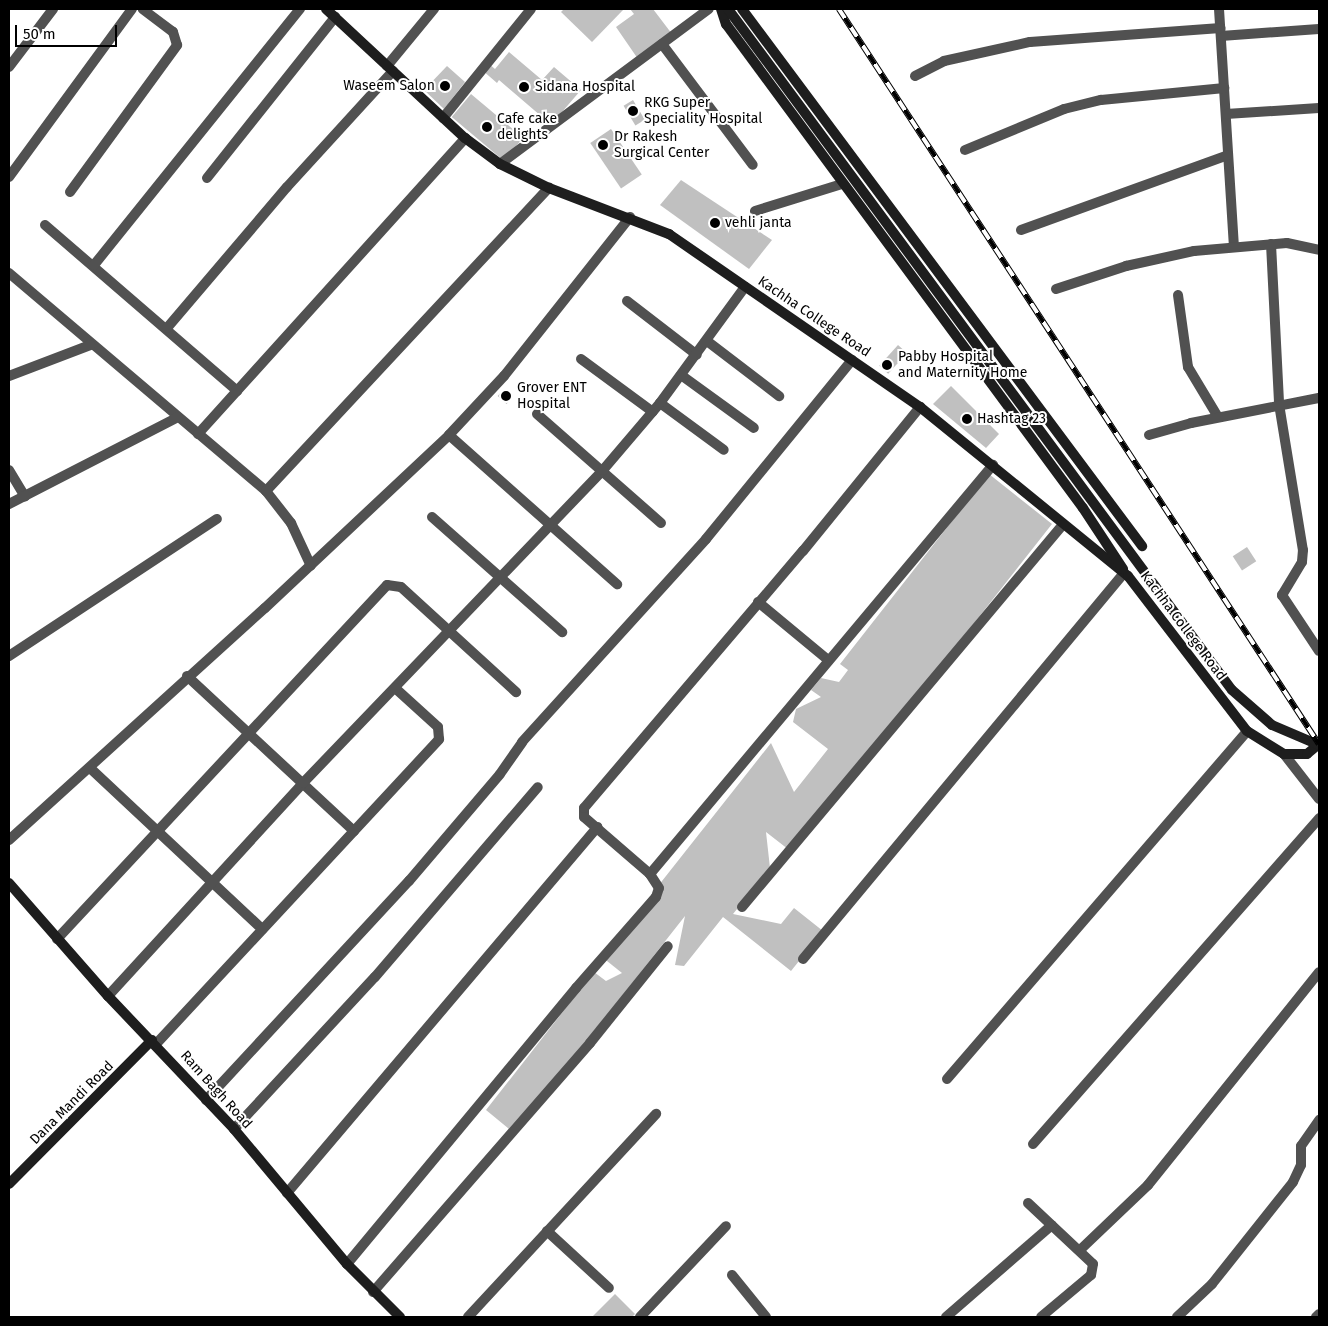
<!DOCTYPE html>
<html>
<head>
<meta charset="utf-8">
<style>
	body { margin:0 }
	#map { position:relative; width:1328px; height:1326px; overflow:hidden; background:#fff; font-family:"Fira Sans",sans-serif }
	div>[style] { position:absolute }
	.building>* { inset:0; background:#c0c0c0; transform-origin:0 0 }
	.street>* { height:10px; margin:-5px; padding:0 5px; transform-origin:5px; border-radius:5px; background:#515151 }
	.secondary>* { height:10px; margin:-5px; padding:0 5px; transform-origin:5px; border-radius:5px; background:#1e1e1e }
	.rail>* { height:5.5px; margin-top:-2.75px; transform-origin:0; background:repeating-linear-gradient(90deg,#fff 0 11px,#000 0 22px); box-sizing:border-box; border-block:1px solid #000 }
	.dots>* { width:14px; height:14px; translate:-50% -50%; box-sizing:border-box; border:2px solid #fff; border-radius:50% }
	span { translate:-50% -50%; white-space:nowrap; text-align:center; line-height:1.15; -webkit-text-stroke:4px #fff; paint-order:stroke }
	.poi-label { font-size:14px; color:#000 }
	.right { translate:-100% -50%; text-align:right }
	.left { translate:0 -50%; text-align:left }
	.street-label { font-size:14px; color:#000 }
	.frame { position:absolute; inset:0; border:10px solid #000; pointer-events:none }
	.scale { position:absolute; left:15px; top:25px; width:102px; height:22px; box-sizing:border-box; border:2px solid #000; border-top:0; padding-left:6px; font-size:15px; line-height:18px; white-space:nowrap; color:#000; -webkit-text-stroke:4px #fff; paint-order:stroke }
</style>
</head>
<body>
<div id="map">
	<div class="building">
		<i style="clip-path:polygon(564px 9px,624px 9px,592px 42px,561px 12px)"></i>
		<i style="clip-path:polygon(630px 9px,653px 9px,672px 34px,638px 59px,616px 27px,634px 14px)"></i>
		<i style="clip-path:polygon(509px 52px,542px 80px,554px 67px,581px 90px,555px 120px,545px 111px,541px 116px,499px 80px,497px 83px,482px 70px,488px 63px,495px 69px)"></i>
		<i style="clip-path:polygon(447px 66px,465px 82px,444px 109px,424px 90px)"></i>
		<i style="left:471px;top:94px;width:68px;height:30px;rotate:40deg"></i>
		<i style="left:633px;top:100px;width:23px;height:11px;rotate:59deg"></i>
		<i style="left:611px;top:129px;width:55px;height:25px;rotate:56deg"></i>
		<i style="clip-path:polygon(681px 180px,772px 240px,749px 269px,660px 205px)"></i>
		<i style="left:898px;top:345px;width:12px;height:28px;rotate:42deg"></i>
		<i style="clip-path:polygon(951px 386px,999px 434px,986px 448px,933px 404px)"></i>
		<i style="left:503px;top:390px;width:12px;height:8px;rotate:42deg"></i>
		<i style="clip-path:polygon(989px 474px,1052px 524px,793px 853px,766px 832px,770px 868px,733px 914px,781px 924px,794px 908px,823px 931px,791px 971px,723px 917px,684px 966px,675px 965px,685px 916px,514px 1133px,486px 1110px,594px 972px,606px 981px,622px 973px,602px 957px,771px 743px,794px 792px,828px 749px,793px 722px,796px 709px,821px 697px,811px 690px,821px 678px,839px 682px,848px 670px,840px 664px)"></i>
		<i style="left:1247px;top:547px;width:17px;height:17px;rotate:57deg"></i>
		<i style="clip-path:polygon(615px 1294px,635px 1314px,632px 1317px,592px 1317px)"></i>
	</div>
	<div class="street">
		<i style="left:1219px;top:9px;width:238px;rotate:86.4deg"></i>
		<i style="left:1221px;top:36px;width:98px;rotate:-4.1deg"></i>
		<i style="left:662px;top:44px;width:151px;rotate:53.1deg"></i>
		<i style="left:387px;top:66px;width:74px;rotate:-50.5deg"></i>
		<i style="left:9px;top:67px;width:73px;rotate:-52.8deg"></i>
		<i style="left:915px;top:76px;width:33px;rotate:-27deg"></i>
		<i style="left:944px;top:61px;width:88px;rotate:-12.5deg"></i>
		<i style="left:1030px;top:42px;width:191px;rotate:-4.2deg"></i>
		<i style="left:1226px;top:114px;width:93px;rotate:-3.7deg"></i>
		<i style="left:443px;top:118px;width:140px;rotate:-51.1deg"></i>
		<i style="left:965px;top:150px;width:107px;rotate:-22.5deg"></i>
		<i style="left:1064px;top:109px;width:38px;rotate:-14deg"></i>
		<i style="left:1101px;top:100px;width:124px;rotate:-5.6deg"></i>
		<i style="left:500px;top:164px;width:260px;rotate:-36.6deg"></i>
		<i style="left:9px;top:177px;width:208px;rotate:-53.8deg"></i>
		<i style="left:207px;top:178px;width:206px;rotate:-51.5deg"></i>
		<i style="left:70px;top:192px;width:182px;rotate:-53.9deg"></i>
		<i style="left:177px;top:45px;width:14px;rotate:-107deg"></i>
		<i style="left:173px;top:32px;width:38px;rotate:-143deg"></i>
		<i style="left:755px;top:211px;width:91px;rotate:-17.2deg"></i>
		<i style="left:45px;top:225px;width:254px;rotate:40.8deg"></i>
		<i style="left:1021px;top:230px;width:220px;rotate:-19.9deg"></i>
		<i style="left:1271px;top:244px;width:160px;rotate:87.1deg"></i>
		<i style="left:1279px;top:404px;width:148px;rotate:80.7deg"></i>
		<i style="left:1303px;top:550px;width:12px;rotate:95deg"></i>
		<i style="left:1302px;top:562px;width:39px;rotate:121deg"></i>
		<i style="left:1282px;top:595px;width:67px;rotate:56.5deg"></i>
		<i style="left:94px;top:265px;width:329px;rotate:-51.2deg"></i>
		<i style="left:9px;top:273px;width:337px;rotate:40.3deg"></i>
		<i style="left:266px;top:491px;width:415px;rotate:-47deg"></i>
		<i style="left:1056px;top:289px;width:74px;rotate:-18.2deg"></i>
		<i style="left:1126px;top:266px;width:70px;rotate:-12.4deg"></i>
		<i style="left:1194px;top:251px;width:93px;rotate:-4.9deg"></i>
		<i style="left:1287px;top:243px;width:33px;rotate:12deg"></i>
		<i style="left:1178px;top:295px;width:73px;rotate:82.1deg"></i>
		<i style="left:1188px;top:367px;width:58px;rotate:59deg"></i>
		<i style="left:627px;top:301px;width:88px;rotate:37.6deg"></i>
		<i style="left:167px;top:328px;width:185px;rotate:-49.6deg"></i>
		<i style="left:287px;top:187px;width:157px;rotate:-47.6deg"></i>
		<i style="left:707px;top:341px;width:91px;rotate:37.4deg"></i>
		<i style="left:581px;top:359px;width:89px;rotate:36.4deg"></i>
		<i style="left:681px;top:375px;width:90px;rotate:36deg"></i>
		<i style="left:9px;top:376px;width:87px;rotate:-20.9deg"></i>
		<i style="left:660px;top:403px;width:79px;rotate:36.3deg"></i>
		<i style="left:537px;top:414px;width:165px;rotate:41.3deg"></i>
		<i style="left:198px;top:434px;width:399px;rotate:-47.9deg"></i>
		<i style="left:449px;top:435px;width:225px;rotate:41.6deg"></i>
		<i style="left:1149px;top:435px;width:44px;rotate:-15.9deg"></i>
		<i style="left:1191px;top:423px;width:130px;rotate:-11.1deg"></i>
		<i style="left:9px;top:470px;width:31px;rotate:59deg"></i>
		<i style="left:266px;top:491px;width:41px;rotate:52deg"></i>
		<i style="left:291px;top:523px;width:47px;rotate:65.1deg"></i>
		<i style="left:9px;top:504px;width:190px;rotate:-27.2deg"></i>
		<i style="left:432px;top:517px;width:174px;rotate:41.5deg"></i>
		<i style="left:758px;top:602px;width:91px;rotate:39.6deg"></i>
		<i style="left:9px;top:656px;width:249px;rotate:-33.4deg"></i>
		<i style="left:187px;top:676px;width:228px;rotate:42.9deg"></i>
		<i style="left:1284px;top:754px;width:57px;rotate:52.1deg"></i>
		<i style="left:90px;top:768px;width:236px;rotate:43.1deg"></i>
		<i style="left:9px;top:840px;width:345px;rotate:-42.2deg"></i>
		<i style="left:265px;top:608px;width:253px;rotate:-43.2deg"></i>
		<i style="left:449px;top:435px;width:81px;rotate:-47deg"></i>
		<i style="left:504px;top:376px;width:203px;rotate:-51.6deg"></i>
		<i style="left:650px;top:874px;width:534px;rotate:-50.02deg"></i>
		<i style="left:742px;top:907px;width:499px;rotate:-50deg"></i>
		<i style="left:57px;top:939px;width:484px;rotate:-47deg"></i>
		<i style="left:387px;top:585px;width:14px;rotate:8deg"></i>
		<i style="left:401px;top:587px;width:156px;rotate:42.4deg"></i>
		<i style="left:803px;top:959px;width:502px;rotate:-50.25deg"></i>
		<i style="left:108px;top:996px;width:289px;rotate:-47.5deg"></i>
		<i style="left:303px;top:783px;width:434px;rotate:-46.2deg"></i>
		<i style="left:603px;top:470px;width:88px;rotate:-49.6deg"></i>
		<i style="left:660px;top:403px;width:144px;rotate:-53.8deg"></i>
		<i style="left:156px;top:1044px;width:416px;rotate:-47.1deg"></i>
		<i style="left:439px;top:739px;width:12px;rotate:-95deg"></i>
		<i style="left:438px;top:727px;width:58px;rotate:-137.8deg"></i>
		<i style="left:947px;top:1079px;width:459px;rotate:-49.2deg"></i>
		<i style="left:206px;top:1100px;width:299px;rotate:-47.2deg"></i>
		<i style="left:409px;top:881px;width:140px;rotate:-49.6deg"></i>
		<i style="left:500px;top:774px;width:39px;rotate:-55deg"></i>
		<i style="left:522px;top:742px;width:274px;rotate:-47.8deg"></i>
		<i style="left:706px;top:539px;width:231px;rotate:-50.8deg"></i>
		<i style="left:234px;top:1129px;width:207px;rotate:-47.2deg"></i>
		<i style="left:375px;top:977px;width:250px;rotate:-49.4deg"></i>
		<i style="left:1033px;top:1144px;width:434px;rotate:-48.7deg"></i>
		<i style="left:287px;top:1193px;width:480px;rotate:-49.7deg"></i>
		<i style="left:1028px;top:1203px;width:89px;rotate:43.2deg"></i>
		<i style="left:1093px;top:1264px;width:11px;rotate:100deg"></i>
		<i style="left:1091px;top:1275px;width:65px;rotate:140deg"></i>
		<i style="left:547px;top:1231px;width:84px;rotate:42.6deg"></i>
		<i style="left:1080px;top:1250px;width:94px;rotate:-43.7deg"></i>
		<i style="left:1148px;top:1185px;width:273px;rotate:-51.2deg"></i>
		<i style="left:347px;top:1264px;width:359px;rotate:-50.3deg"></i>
		<i style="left:576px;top:988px;width:121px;rotate:-48.7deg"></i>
		<i style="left:656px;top:897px;width:9px;rotate:-72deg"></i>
		<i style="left:659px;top:888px;width:17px;rotate:-123deg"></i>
		<i style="left:650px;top:874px;width:87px;rotate:-139.2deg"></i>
		<i style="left:584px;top:817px;width:9px;rotate:-90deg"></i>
		<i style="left:584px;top:808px;width:338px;rotate:-49.6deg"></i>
		<i style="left:803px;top:551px;width:186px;rotate:-50.9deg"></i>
		<i style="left:732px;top:1275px;width:54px;rotate:51deg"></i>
		<i style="left:373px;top:1292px;width:330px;rotate:-48.9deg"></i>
		<i style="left:590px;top:1043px;width:124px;rotate:-51.2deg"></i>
		<i style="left:468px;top:1317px;width:277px;rotate:-47.2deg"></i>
		<i style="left:640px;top:1317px;width:125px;rotate:-46.6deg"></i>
		<i style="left:946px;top:1317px;width:140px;rotate:-41deg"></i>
		<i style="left:1177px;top:1317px;width:48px;rotate:-43.3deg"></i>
		<i style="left:1212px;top:1284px;width:130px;rotate:-51.5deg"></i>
		<i style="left:1293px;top:1182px;width:19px;rotate:-65deg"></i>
		<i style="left:1301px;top:1165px;width:19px;rotate:-90deg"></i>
		<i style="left:1301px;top:1146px;width:32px;rotate:-55deg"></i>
		<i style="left:1316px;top:1317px;width:4px;rotate:-45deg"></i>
	</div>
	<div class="secondary">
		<i style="left:326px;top:9px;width:190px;rotate:42.9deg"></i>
		<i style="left:465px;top:138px;width:44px;rotate:36.6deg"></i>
		<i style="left:500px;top:164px;width:55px;rotate:26.1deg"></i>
		<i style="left:549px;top:188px;width:129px;rotate:21deg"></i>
		<i style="left:669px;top:234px;width:305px;rotate:34.6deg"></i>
		<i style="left:920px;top:407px;width:268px;rotate:39.1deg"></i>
		<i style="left:1128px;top:576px;width:195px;rotate:52.5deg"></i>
		<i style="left:1247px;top:731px;width:44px;rotate:31.9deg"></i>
		<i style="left:1284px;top:754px;width:23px"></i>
		<i style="left:1307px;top:754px;width:16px;rotate:-40deg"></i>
		<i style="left:721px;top:9px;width:16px;rotate:72deg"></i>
		<i style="left:726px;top:24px;width:601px;rotate:53.59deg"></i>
		<i style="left:1083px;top:508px;width:73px;rotate:56.7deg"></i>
		<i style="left:728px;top:9px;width:847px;rotate:53.5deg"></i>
		<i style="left:1232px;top:690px;width:53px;rotate:41.2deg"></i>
		<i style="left:1272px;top:725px;width:51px;rotate:23.1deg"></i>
		<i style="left:742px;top:9px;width:670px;rotate:53.32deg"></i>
		<i style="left:9px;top:883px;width:150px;rotate:48.8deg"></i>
		<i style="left:108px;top:996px;width:183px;rotate:46.5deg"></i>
		<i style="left:234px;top:1129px;width:176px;rotate:50.1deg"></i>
		<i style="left:347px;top:1264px;width:75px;rotate:45deg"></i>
		<i style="left:9px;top:1184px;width:203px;rotate:-45.2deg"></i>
	</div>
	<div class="rail">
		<i style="left:839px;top:9px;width:878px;rotate:56.85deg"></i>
	</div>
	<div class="dots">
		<i style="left:445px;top:86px;background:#000"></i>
		<i style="left:524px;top:87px;background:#000"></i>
		<i style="left:633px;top:111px;background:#000"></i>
		<i style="left:487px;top:127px;background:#000"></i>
		<i style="left:603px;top:145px;background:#000"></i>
		<i style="left:715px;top:223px;background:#000"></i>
		<i style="left:887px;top:365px;background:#000"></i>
		<i style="left:506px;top:396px;background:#000"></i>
		<i style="left:967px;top:419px;background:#000"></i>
	</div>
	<div class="poi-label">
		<span class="right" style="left:435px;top:86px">Waseem Salon</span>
		<span class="left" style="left:535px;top:87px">Sidana Hospital</span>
		<span class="left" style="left:644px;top:111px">RKG Super<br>Speciality Hospital</span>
		<span class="left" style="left:497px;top:127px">Cafe cake<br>delights</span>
		<span class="left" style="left:614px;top:145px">Dr Rakesh<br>Surgical Center</span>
		<span class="left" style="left:725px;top:223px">vehli janta</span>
		<span class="left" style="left:898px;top:365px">Pabby Hospital<br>and Maternity Home</span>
		<span class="left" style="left:517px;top:396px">Grover ENT<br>Hospital</span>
		<span class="left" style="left:977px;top:419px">Hashtag 23</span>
	</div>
	<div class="street-label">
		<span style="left:814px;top:317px;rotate:34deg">Kachha College Road</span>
		<span style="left:1183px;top:626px;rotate:53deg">Kachha College Road</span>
		<span style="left:216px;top:1090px;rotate:48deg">Ram Bagh Road</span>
		<span style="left:72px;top:1103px;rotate:-45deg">Dana Mandi Road</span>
	</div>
	<div class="frame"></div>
	<div class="scale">50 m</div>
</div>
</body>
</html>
